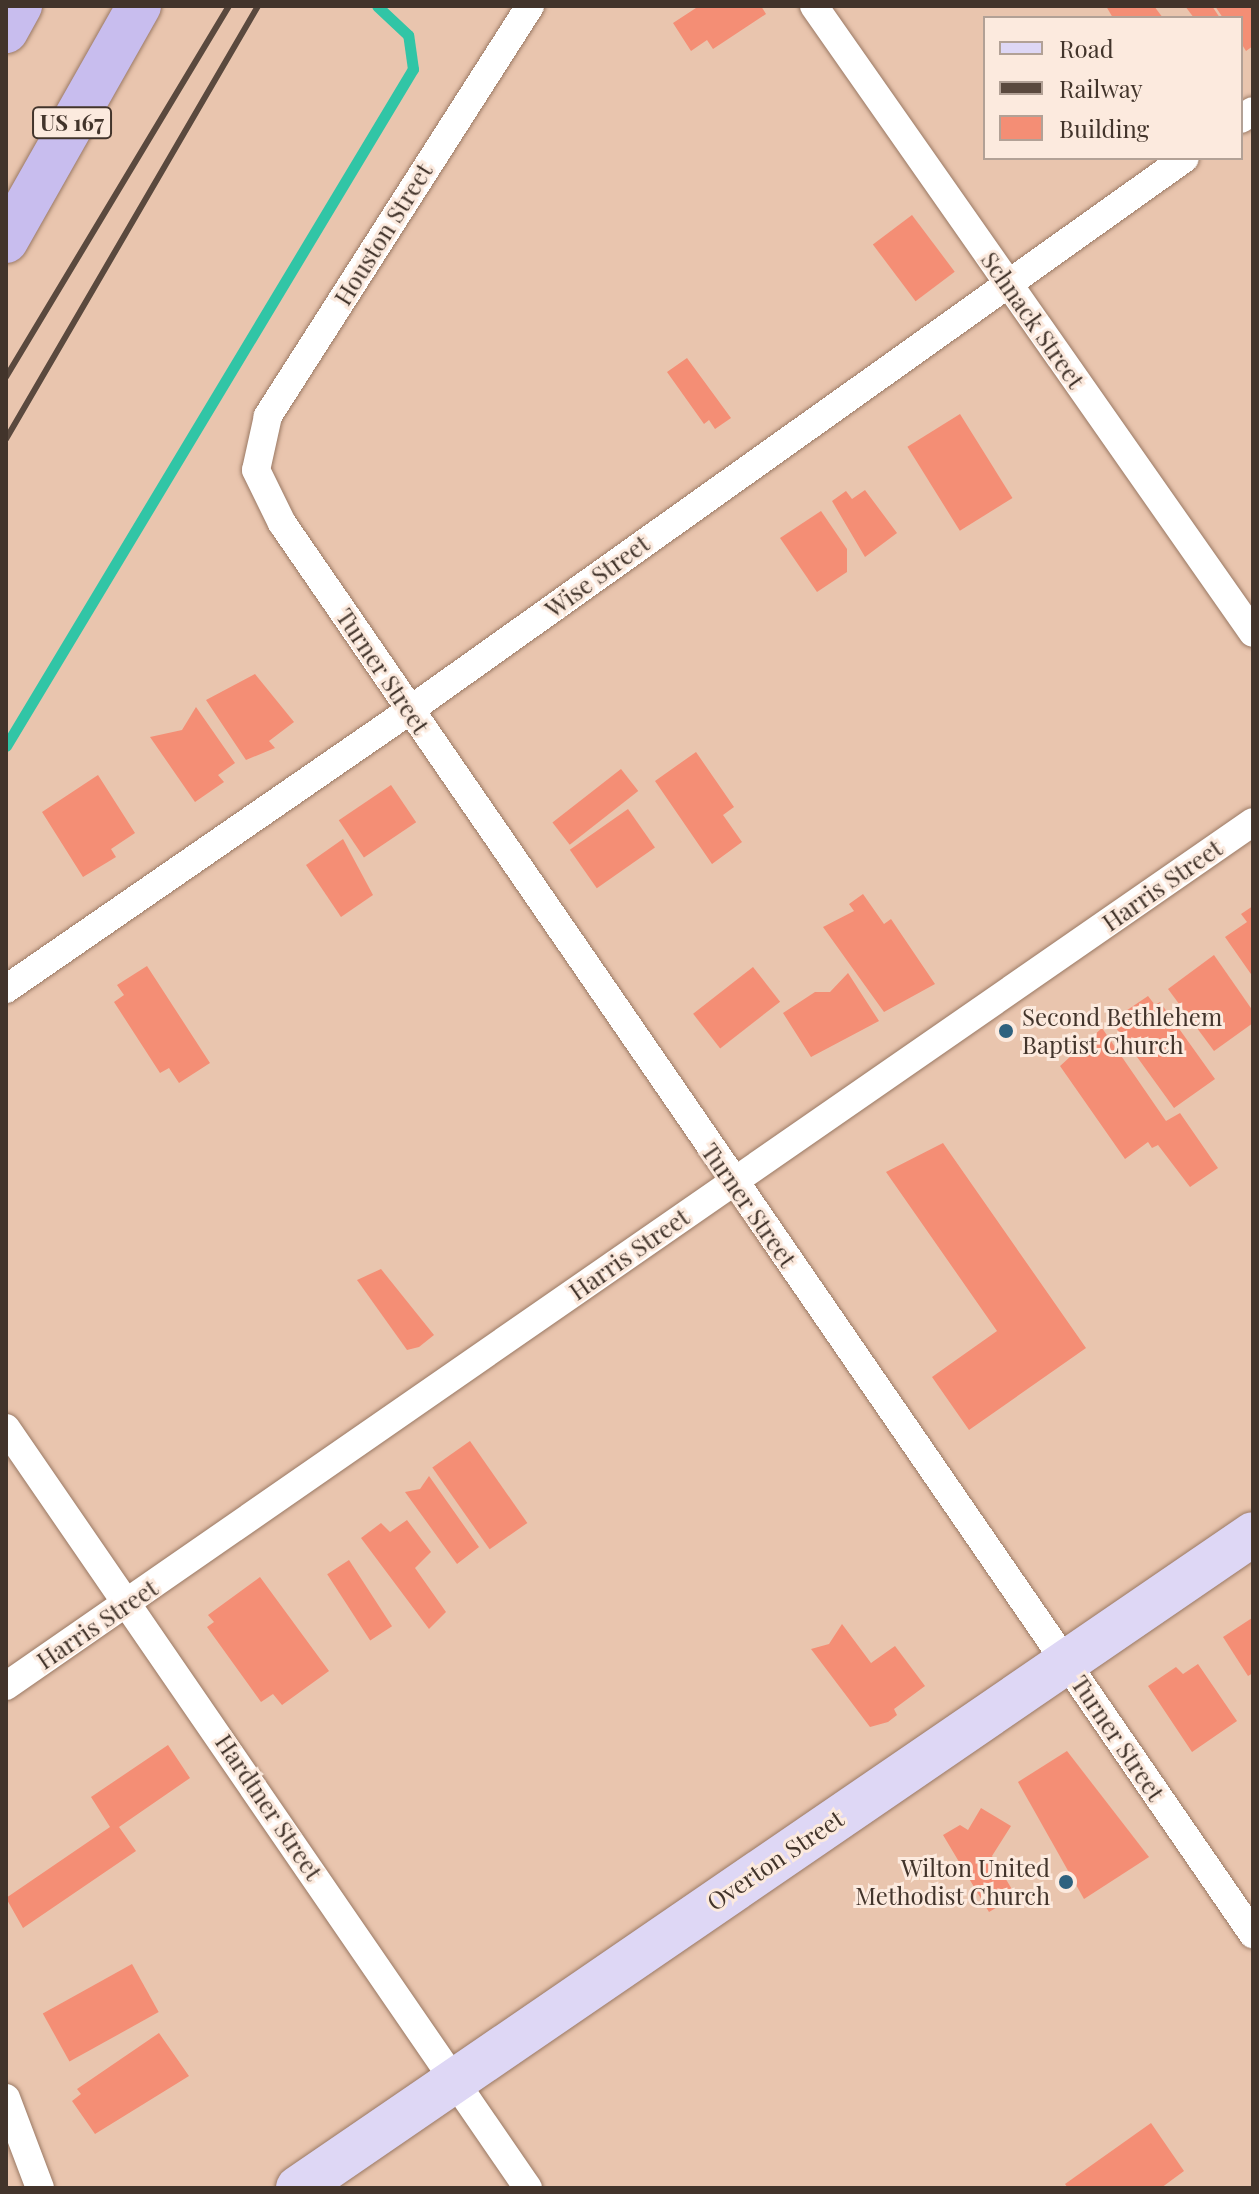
<!DOCTYPE html>
<html>
<head>
<meta charset="utf-8">
<style>
	body { margin:0 }
	#map { position:relative; width:1259px; height:2194px; overflow:hidden; background:#e9c5ae; font-family:"Playfair Display",serif }
	div>[style] { position:absolute }
	.stream>* { height:11px; margin:-5.5px; padding:0 5.5px; transform-origin:5.5px; border-radius:5.5px; background:#31c5a6 }
	.building>* { inset:0; background:#f48e75; transform-origin:0 0 }
	.roads { filter:drop-shadow(0 0 2px #9a7964) drop-shadow(0 0 2px #9a7964) }
	.street>* { height:28px; margin:-14px; padding:0 14px; transform-origin:14px; border-radius:14px; background:#fff }
	.primary>* { height:44px; margin:-22px; padding:0 22px; transform-origin:22px; border-radius:22px; background:#ded7f5 }
	.highway>* { height:44px; margin:-22px; padding:0 22px; transform-origin:22px; border-radius:22px; background:#c8bdee }
	.rail>* { height:6px; margin:-3px; padding:0 3px; transform-origin:3px; border-radius:3px; background:#5a493e }
	.dots>* { width:22px; height:22px; translate:-50% -50%; box-sizing:border-box; border:4px solid #fceade; border-radius:50% }
	span { translate:-50% -50%; white-space:nowrap; text-align:center; line-height:1.15; -webkit-text-stroke:6px #fceade; paint-order:stroke }
	.shield-label span { padding:2px 6px; background:#fceade; border:2px solid; border-radius:6px; -webkit-text-stroke-width:0 }
	.shield-label { font-size:22px; color:#42342b; font-weight:700 }
	.street-label { font-size:24px; color:#42342b }
	.poi-label { font-size:24px; color:#42342b }
	.left { translate:0 -50%; text-align:left }
	.right { translate:-100% -50%; text-align:right }
	.frame { position:absolute; inset:0; border:8px solid #42342b; pointer-events:none }
	.legend { position:absolute; left:983px; top:16px; width:260px; height:144px; box-sizing:border-box; background:#fceade; border:2px solid #b2a196; margin:0; padding:10px 14px; list-style:none; font-size:24px; color:#42342b }
	.legend li { display:flex; align-items:center; gap:16px; height:40px }
	.legend b { width:40px; border:2px solid #b2a196 }
</style>
</head>
<body>
<div id="map">
	<div class="stream">
		<i style="left:6px;top:746px;width:790px;rotate:-58.99deg"></i>
		<i style="left:413px;top:69px;width:34px;rotate:-98deg"></i>
		<i style="left:408px;top:35px;width:42px;rotate:-136.9deg"></i>
	</div>
	<div class="building">
		<i style="clip-path:polygon(699px 6px,761px 6px,766px 14px,713px 49px,707px 40px,691px 51px,673px 23px)"></i>
		<i style="clip-path:polygon(1106px 6px,1154px 6px,1163px 18px,1113px 18px)"></i>
		<i style="clip-path:polygon(1185px 6px,1212px 6px,1220px 18px,1194px 18px)"></i>
		<i style="clip-path:polygon(1215px 6px,1253px 6px,1253px 46px,1246px 51px,1241px 43px,1241px 18px,1223px 18px)"></i>
		<i style="left:912px;top:215px;width:71px;height:49px;rotate:53deg"></i>
		<i style="clip-path:polygon(687px 358px,731px 418px,715px 429px,709px 420px,704px 424px,667px 372px)"></i>
		<i style="left:960px;top:414px;width:99px;height:62px;rotate:58deg"></i>
		<i style="clip-path:polygon(865px 490px,897px 533px,865px 557px,832px 501px,846px 491px,852px 499px)"></i>
		<i style="clip-path:polygon(821px 511px,847px 549px,847px 572px,817px 592px,780px 538px)"></i>
		<i style="clip-path:polygon(255px 674px,294px 722px,269px 741px,275px 748px,246px 760px,206px 700px)"></i>
		<i style="clip-path:polygon(196px 707px,235px 763px,218px 775px,224px 782px,195px 802px,150px 737px,182px 730px)"></i>
		<i style="clip-path:polygon(696px 752px,734px 807px,723px 815px,742px 842px,712px 864px,655px 781px)"></i>
		<i style="left:621px;top:769px;width:28px;height:87px;rotate:52deg"></i>
		<i style="clip-path:polygon(98px 775px,135px 833px,111px 849px,116px 857px,83px 877px,42px 812px)"></i>
		<i style="left:391px;top:785px;width:45px;height:63px;rotate:56deg"></i>
		<i style="left:628px;top:809px;width:47px;height:71px;rotate:55deg"></i>
		<i style="clip-path:polygon(343px 839px,373px 895px,341px 917px,306px 865px)"></i>
		<i style="clip-path:polygon(863px 894px,884px 924px,891px 919px,935px 984px,884px 1012px,823px 927px,854px 911px,849px 904px)"></i>
		<i style="clip-path:polygon(1253px 906px,1253px 977px,1225px 937px,1247px 922px,1241px 914px)"></i>
		<i style="clip-path:polygon(1214px 955px,1253px 1011px,1253px 1023px,1214px 1051px,1168px 989px)"></i>
		<i style="clip-path:polygon(147px 966px,210px 1063px,179px 1083px,169px 1068px,160px 1073px,114px 1002px,124px 995px,117px 985px)"></i>
		<i style="left:753px;top:967px;width:44px;height:76px;rotate:52deg"></i>
		<i style="clip-path:polygon(848px 973px,879px 1021px,811px 1057px,783px 1013px,815px 992px,830px 992px)"></i>
		<i style="clip-path:polygon(1148px 996px,1155px 1005px,1160px 1002px,1215px 1079px,1174px 1108px,1111px 1021px)"></i>
		<i style="clip-path:polygon(1102px 1028px,1166px 1121px,1180px 1113px,1218px 1168px,1190px 1187px,1158px 1145px,1152px 1148px,1148px 1142px,1125px 1159px,1060px 1066px)"></i>
		<i style="clip-path:polygon(943px 1143px,1086px 1348px,969px 1430px,932px 1377px,997px 1331px,886px 1172px)"></i>
		<i style="clip-path:polygon(381px 1269px,434px 1335px,419px 1347px,407px 1350px,357px 1280px)"></i>
		<i style="left:470px;top:1441px;width:100px;height:46px;rotate:55deg"></i>
		<i style="clip-path:polygon(429px 1476px,479px 1547px,457px 1564px,405px 1492px,420px 1489px)"></i>
		<i style="clip-path:polygon(407px 1520px,431px 1552px,415px 1568px,446px 1612px,429px 1629px,361px 1538px,381px 1523px,390px 1532px)"></i>
		<i style="left:349px;top:1560px;width:79px;height:26px;rotate:57deg"></i>
		<i style="clip-path:polygon(260px 1577px,329px 1671px,282px 1705px,273px 1694px,261px 1702px,207px 1627px,214px 1622px,208px 1615px)"></i>
		<i style="clip-path:polygon(1252px 1618px,1253px 1673px,1248px 1676px,1223px 1637px)"></i>
		<i style="clip-path:polygon(842px 1624px,871px 1663px,895px 1646px,925px 1686px,894px 1709px,897px 1715px,888px 1722px,870px 1727px,811px 1649px,829px 1644px)"></i>
		<i style="clip-path:polygon(1198px 1664px,1237px 1721px,1192px 1752px,1148px 1686px,1176px 1667px,1183px 1674px)"></i>
		<i style="clip-path:polygon(168px 1745px,190px 1778px,119px 1827px,136px 1851px,23px 1928px,6px 1898px,110px 1827px,91px 1797px)"></i>
		<i style="clip-path:polygon(1067px 1751px,1149px 1857px,1084px 1899px,1018px 1782px)"></i>
		<i style="clip-path:polygon(981px 1808px,1011px 1826px,992px 1856px,1016px 1896px,989px 1912px,943px 1835px,960px 1825px,968px 1830px)"></i>
		<i style="left:132px;top:1964px;width:55px;height:102px;rotate:61deg"></i>
		<i style="clip-path:polygon(159px 2033px,189px 2076px,95px 2134px,72px 2101px,81px 2094px,77px 2089px)"></i>
		<i style="clip-path:polygon(1151px 2123px,1184px 2171px,1161px 2188px,1068px 2188px,1065px 2184px)"></i>
	</div>
	<div class="roads">
		<div class="street">
			<i style="left:530px;top:6px;width:487px;rotate:122.6deg"></i>
			<i style="left:268px;top:416px;width:55px;rotate:102.5deg"></i>
			<i style="left:256px;top:470px;width:59px;rotate:63.9deg"></i>
			<i style="left:282px;top:523px;width:1713px;rotate:55.47deg"></i>
			<i style="left:814px;top:6px;width:765px;rotate:55deg"></i>
			<i style="left:1241px;top:119px;width:14px;rotate:-34deg"></i>
			<i style="left:6px;top:989px;width:491px;rotate:-34.6deg"></i>
			<i style="left:410px;top:710px;width:951px;rotate:-35.46deg"></i>
			<i style="left:6px;top:1428px;width:922px;rotate:55.52deg"></i>
			<i style="left:6px;top:1686px;width:1517px;rotate:-34.72deg"></i>
			<i style="left:6px;top:2098px;width:96px;rotate:69.3deg"></i>
		</div>
		<div class="primary">
			<i style="left:298px;top:2188px;width:1157px;rotate:-34.4deg"></i>
		</div>
		<div class="highway">
			<i style="left:6px;top:31px;width:29px;rotate:-61deg"></i>
			<i style="left:6px;top:241px;width:270px;rotate:-60.5deg"></i>
		</div>
	</div>
	<div class="rail">
		<i style="left:6px;top:377px;width:433px;rotate:-59deg"></i>
		<i style="left:6px;top:439px;width:501px;rotate:-59.8deg"></i>
	</div>
	<div class="dots">
		<i style="left:1006px;top:1031px;background:#2e627f"></i>
		<i style="left:1066px;top:1882px;background:#2e627f"></i>
	</div>
	<div class="shield-label">
		<span style="left:72px;top:123px">US 167</span>
	</div>
	<div class="street-label">
		<span style="left:383px;top:234px;rotate:-58deg">Houston Street</span>
		<span style="left:1033px;top:320px;rotate:55deg">Schnack Street</span>
		<span style="left:597px;top:576px;rotate:-36deg">Wise Street</span>
		<span style="left:383px;top:671px;rotate:56deg">Turner Street</span>
		<span style="left:1162px;top:885px;rotate:-35deg">Harris Street</span>
		<span style="left:749px;top:1205px;rotate:55deg">Turner Street</span>
		<span style="left:629px;top:1254px;rotate:-35deg">Harris Street</span>
		<span style="left:97px;top:1624px;rotate:-34deg">Harris Street</span>
		<span style="left:1118px;top:1738px;rotate:56deg">Turner Street</span>
		<span style="left:269px;top:1807px;rotate:56deg">Hardtner Street</span>
		<span style="left:775px;top:1860px;rotate:-34deg">Overton Street</span>
	</div>
	<div class="poi-label">
		<span class="left" style="left:1022px;top:1031px">Second Bethlehem<br>Baptist Church</span>
		<span class="right" style="left:1050px;top:1882px">Wilton United<br>Methodist Church</span>
	</div>
	<div class="frame"></div>
	<ul class="legend">
	<li><b style="height:10px;background:#ded7f5"></b>Road</li>
	<li><b style="height:10px;background:#5a493e"></b>Railway</li>
	<li><b style="height:22px;background:#f48e75"></b>Building</li>
	</ul>
</div>
</body>
</html>
